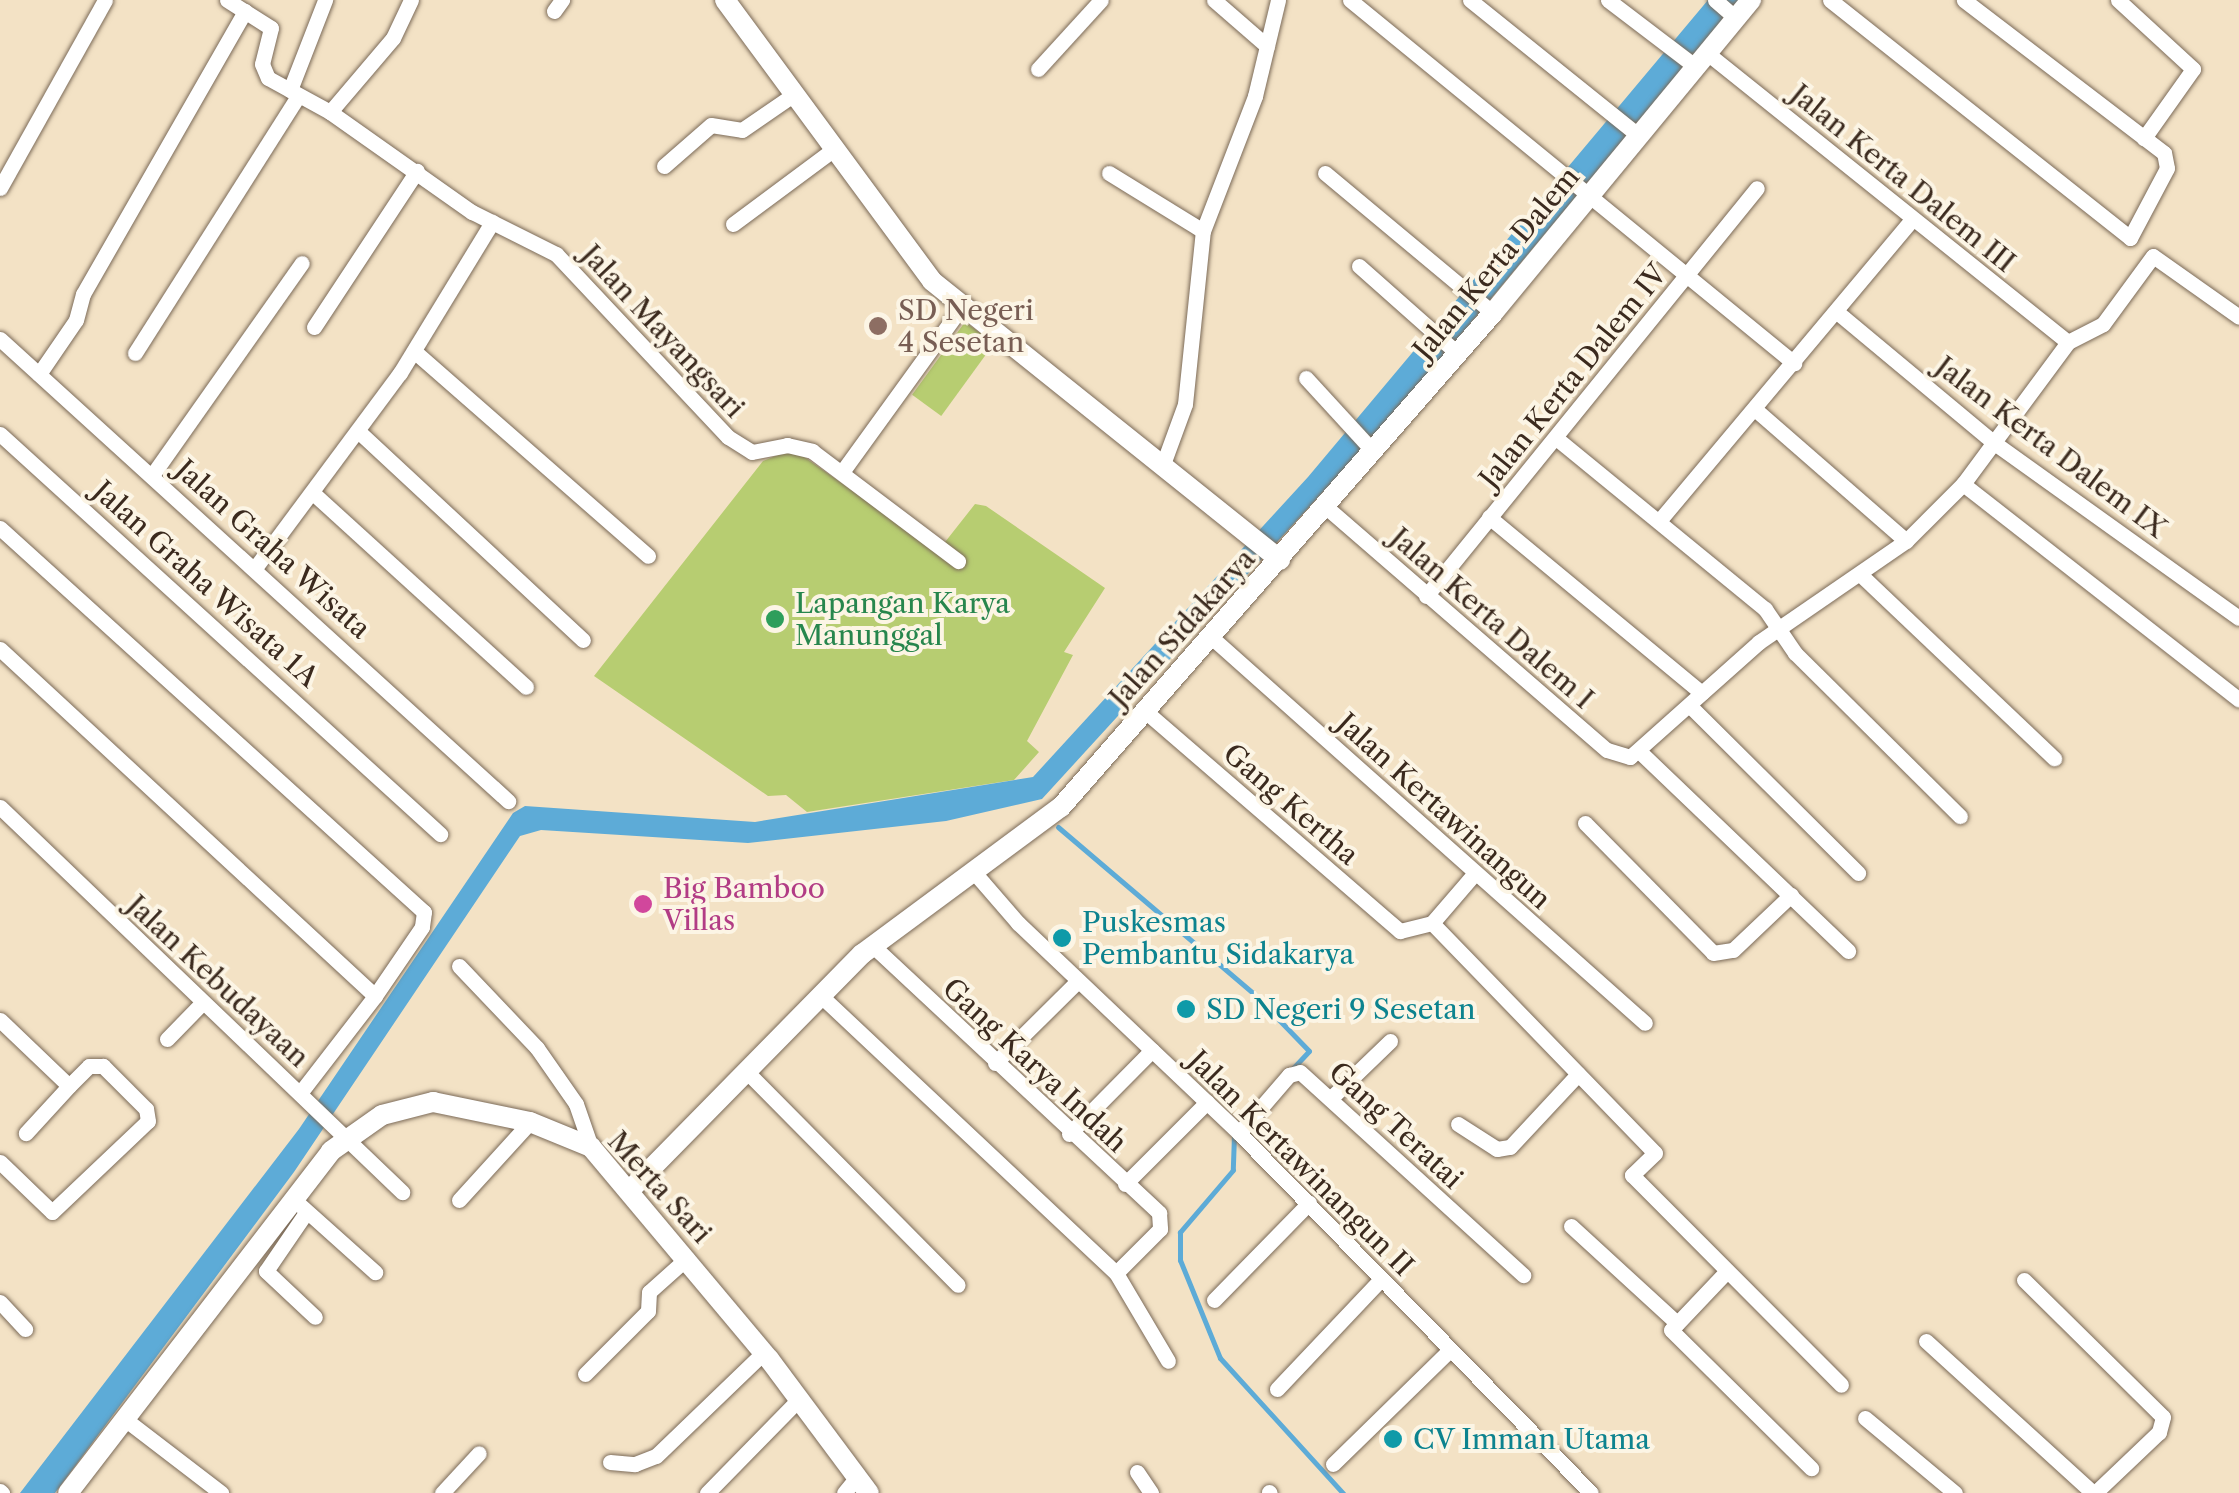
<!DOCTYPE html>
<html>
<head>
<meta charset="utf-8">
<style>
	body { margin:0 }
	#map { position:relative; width:2239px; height:1493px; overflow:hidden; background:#f3e2c5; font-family:"Libre Caslon Text",serif }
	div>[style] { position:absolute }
	.green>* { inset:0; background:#b7cd71; transform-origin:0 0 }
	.water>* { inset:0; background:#5dabd7 }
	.stream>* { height:5px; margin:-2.5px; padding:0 2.5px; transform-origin:2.5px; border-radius:2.5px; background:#5dabd7 }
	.roads { filter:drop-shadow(0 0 2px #7b6a58) drop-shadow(0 0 2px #7b6a58) }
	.street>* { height:15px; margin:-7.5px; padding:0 7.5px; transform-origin:7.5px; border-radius:7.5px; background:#fff }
	.secondary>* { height:20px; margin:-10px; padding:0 10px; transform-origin:10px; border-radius:10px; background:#fff }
	.dots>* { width:28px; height:28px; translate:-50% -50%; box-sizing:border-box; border:5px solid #fcf5e5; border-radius:50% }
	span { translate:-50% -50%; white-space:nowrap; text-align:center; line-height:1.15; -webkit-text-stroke:8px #fcf5e5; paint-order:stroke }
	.street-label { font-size:28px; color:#3b2a1e }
	.education-label { font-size:28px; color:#785e54 }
	.left { translate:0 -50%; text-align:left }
	.leisure-label { font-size:28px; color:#27864d }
	.hotel-label { font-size:28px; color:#b23c85 }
	.culture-label { font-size:28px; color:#0d838f }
</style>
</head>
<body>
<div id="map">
	<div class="green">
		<i style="left:965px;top:322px;width:36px;height:90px;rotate:36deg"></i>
		<i style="clip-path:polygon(793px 449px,938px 551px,975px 504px,986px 506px,1105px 588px,1064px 652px,1073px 655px,1027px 741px,1039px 752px,1014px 780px,807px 812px,786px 795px,768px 796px,594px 676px,763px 461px)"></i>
	</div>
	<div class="water">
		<i style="clip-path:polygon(1708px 0,1740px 0,1397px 411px,1042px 799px,946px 821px,748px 843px,541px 830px,520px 836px,294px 1172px,55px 1493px,20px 1493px,299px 1129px,513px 813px,525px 806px,755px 822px,1033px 777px,1308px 477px)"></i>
	</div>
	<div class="stream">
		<i style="left:1058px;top:827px;width:257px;rotate:40.4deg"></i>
		<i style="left:1254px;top:994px;width:79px;rotate:46deg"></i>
		<i style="left:1309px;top:1051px;width:25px;rotate:133deg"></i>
		<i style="left:1234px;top:1135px;width:35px;rotate:92deg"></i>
		<i style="left:1233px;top:1170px;width:82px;rotate:130.5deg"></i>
		<i style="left:1180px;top:1232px;width:28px;rotate:90deg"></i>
		<i style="left:1180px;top:1260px;width:106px;rotate:67.8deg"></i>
		<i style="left:1220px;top:1358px;width:183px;rotate:47.7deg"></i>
	</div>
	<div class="roads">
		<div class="street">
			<i style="left:227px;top:0;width:52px;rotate:32.5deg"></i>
			<i style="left:271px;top:28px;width:37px;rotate:104deg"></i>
			<i style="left:262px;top:64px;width:15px;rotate:67deg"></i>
			<i style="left:268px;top:78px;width:71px;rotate:28.7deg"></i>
			<i style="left:330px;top:112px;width:174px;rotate:35.2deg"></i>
			<i style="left:472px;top:212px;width:94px;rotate:26.6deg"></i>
			<i style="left:556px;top:254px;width:251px;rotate:46.8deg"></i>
			<i style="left:728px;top:437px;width:28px;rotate:32deg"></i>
			<i style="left:752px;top:452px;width:36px;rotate:-11deg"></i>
			<i style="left:787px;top:445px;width:26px;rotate:13deg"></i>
			<i style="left:812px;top:451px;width:183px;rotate:37deg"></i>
			<i style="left:1214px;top:0;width:70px;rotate:41deg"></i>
			<i style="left:1350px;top:0;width:574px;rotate:39.27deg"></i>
			<i style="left:1470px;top:0;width:216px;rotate:38.8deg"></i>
			<i style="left:1608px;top:0;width:111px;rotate:37.3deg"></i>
			<i style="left:1715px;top:0;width:28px;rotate:41deg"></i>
			<i style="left:1830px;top:0;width:383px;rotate:38.4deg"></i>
			<i style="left:2130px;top:238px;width:79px;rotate:-62.1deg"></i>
			<i style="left:2167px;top:168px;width:15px;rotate:-101deg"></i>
			<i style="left:2164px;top:153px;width:252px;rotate:-142.6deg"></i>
			<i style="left:2118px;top:0;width:102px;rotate:42.6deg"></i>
			<i style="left:2193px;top:69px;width:85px;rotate:125.4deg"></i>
			<i style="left:554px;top:11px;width:14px;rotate:-54deg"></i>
			<i style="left:1707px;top:53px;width:462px;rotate:38.7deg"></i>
			<i style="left:1038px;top:69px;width:93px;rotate:-47.6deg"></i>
			<i style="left:290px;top:90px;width:97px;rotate:-68.7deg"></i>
			<i style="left:330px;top:112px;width:97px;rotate:-49.6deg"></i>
			<i style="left:393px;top:38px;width:42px;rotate:-64.7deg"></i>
			<i style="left:664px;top:166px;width:62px;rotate:-41.1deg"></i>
			<i style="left:711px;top:125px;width:31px;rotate:9deg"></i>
			<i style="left:742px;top:130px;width:62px;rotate:-34.5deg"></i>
			<i style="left:1109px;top:173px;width:110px;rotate:31.7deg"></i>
			<i style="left:1325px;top:173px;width:219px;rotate:39.8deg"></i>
			<i style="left:0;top:188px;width:215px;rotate:-60.8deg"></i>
			<i style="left:733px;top:224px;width:126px;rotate:-36.6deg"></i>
			<i style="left:1359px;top:266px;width:131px;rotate:41.6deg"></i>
			<i style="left:1837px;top:312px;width:203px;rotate:39.8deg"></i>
			<i style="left:1993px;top:442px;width:302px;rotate:35.6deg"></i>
			<i style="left:314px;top:327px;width:187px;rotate:-56.6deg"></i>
			<i style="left:0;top:339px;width:687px;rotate:42.28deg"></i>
			<i style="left:414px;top:351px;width:311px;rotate:41.2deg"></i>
			<i style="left:135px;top:353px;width:304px;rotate:-57.6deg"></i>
			<i style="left:39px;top:374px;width:65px;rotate:-55.6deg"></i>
			<i style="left:76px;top:320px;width:27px;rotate:-75deg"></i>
			<i style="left:83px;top:294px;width:326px;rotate:-60.2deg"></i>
			<i style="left:1306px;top:378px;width:98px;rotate:47.5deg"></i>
			<i style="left:1756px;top:410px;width:199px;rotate:41.1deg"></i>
			<i style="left:358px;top:431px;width:307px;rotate:42.9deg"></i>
			<i style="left:0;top:434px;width:595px;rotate:42.27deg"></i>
			<i style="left:1556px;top:438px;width:270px;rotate:39.3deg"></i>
			<i style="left:1765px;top:609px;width:53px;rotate:55.7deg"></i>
			<i style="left:1795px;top:653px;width:232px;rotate:44.7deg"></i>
			<i style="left:1162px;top:467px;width:67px;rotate:-69.9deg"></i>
			<i style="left:1185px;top:404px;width:174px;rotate:-84.1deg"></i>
			<i style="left:1203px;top:231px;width:145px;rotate:-68.9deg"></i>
			<i style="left:1255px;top:96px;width:99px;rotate:-76.5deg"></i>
			<i style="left:842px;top:472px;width:201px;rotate:-54.1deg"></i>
			<i style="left:153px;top:474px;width:258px;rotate:-54.8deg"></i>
			<i style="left:1963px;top:484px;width:350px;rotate:38deg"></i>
			<i style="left:313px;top:493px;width:288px;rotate:42.3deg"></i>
			<i style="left:1326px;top:507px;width:371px;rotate:40.9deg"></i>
			<i style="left:1607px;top:750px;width:24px;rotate:17deg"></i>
			<i style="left:1630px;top:757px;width:173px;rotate:-41.7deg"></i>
			<i style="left:1759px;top:642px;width:178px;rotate:-34.5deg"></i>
			<i style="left:1906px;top:541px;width:81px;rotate:-45deg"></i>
			<i style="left:1963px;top:484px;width:177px;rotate:-53.5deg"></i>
			<i style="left:2068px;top:342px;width:39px;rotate:-27deg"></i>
			<i style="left:2103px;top:324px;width:84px;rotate:-53.7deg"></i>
			<i style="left:2153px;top:256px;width:105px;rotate:35.3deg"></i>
			<i style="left:1489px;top:517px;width:276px;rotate:39.6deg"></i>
			<i style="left:1659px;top:521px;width:393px;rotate:-50deg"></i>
			<i style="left:0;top:528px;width:572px;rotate:42.17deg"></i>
			<i style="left:424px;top:912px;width:15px;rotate:98deg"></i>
			<i style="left:422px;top:927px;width:83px;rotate:124.3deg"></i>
			<i style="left:375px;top:996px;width:123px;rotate:127.7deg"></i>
			<i style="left:255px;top:568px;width:243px;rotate:-53.4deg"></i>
			<i style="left:400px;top:373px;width:177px;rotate:-58.6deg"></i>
			<i style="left:1862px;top:576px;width:265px;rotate:43.5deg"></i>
			<i style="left:1426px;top:596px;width:525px;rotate:-50.95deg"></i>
			<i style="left:1210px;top:636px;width:582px;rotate:41.66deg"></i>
			<i style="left:0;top:649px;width:511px;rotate:42.78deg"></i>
			<i style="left:1690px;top:706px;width:237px;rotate:44.8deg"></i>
			<i style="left:1145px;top:711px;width:337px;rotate:40.8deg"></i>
			<i style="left:1400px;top:931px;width:33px;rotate:-14deg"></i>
			<i style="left:1432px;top:923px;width:66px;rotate:-49.3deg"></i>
			<i style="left:1640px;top:752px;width:288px;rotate:43.7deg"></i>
			<i style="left:0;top:807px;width:557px;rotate:43.76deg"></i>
			<i style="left:1585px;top:823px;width:182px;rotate:45.4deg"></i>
			<i style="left:1713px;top:953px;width:20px;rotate:-9deg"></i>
			<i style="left:1733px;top:950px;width:80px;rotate:-43.5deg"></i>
			<i style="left:973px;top:871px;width:69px;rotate:49.1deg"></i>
			<i style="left:1018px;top:923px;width:305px;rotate:43.5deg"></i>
			<i style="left:1239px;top:1133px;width:503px;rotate:45.64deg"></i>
			<i style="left:1432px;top:923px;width:320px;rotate:45.9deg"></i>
			<i style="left:1655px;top:1153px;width:32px;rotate:136deg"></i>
			<i style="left:1632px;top:1175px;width:296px;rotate:45.1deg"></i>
			<i style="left:872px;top:945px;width:393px;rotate:43deg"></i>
			<i style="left:1159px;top:1213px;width:16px;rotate:86deg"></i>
			<i style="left:1160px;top:1229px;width:62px;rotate:135deg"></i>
			<i style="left:459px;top:966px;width:113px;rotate:46.4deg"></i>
			<i style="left:537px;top:1048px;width:68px;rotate:55.1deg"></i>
			<i style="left:576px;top:1104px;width:46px;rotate:70.8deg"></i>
			<i style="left:820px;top:995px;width:406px;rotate:43.2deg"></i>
			<i style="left:1116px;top:1273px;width:102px;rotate:59.4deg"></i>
			<i style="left:0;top:1020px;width:95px;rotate:43.7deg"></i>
			<i style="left:69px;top:1086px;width:64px;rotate:132.5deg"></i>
			<i style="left:167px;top:1039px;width:50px;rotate:-45.8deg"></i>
			<i style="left:995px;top:1063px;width:117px;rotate:-44.7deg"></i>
			<i style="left:748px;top:1073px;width:298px;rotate:45.3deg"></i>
			<i style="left:1331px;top:1098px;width:82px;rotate:-44deg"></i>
			<i style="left:1458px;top:1124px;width:46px;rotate:32.7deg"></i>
			<i style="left:1497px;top:1149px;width:13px;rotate:-9deg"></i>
			<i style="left:1510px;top:1147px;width:100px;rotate:-47deg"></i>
			<i style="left:1239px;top:1133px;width:77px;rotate:-49.2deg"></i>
			<i style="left:1289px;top:1075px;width:11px;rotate:-15deg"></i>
			<i style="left:1300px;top:1072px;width:302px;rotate:42.3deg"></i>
			<i style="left:1069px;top:1134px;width:118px;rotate:-45.3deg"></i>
			<i style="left:0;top:1162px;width:72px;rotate:43.9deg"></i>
			<i style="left:52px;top:1212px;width:132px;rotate:-43.5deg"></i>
			<i style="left:148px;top:1121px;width:12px;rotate:-99deg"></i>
			<i style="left:146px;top:1109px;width:61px;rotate:-135deg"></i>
			<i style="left:103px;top:1066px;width:14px;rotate:180deg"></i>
			<i style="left:89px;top:1066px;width:28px;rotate:135deg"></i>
			<i style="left:1125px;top:1184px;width:116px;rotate:-45deg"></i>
			<i style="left:459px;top:1200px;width:105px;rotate:-47.7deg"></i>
			<i style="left:300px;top:1205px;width:101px;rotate:41.8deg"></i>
			<i style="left:305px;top:1214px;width:69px;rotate:124.4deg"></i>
			<i style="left:266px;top:1271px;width:67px;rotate:43.2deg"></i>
			<i style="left:1571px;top:1226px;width:144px;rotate:42.5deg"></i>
			<i style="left:1727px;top:1271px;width:81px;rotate:133.5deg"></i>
			<i style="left:1671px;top:1330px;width:197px;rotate:44.6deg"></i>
			<i style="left:2024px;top:1280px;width:195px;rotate:44.6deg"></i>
			<i style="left:2163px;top:1417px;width:16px;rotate:105deg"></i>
			<i style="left:2159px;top:1432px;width:88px;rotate:136.4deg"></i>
			<i style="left:1214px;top:1300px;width:136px;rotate:-45.6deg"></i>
			<i style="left:0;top:1302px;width:37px;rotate:47deg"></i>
			<i style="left:1926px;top:1341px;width:226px;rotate:42.3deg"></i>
			<i style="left:585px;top:1374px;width:89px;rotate:-45deg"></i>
			<i style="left:648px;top:1311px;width:19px;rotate:-87deg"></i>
			<i style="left:649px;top:1292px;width:51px;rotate:-41.8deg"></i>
			<i style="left:1277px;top:1389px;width:151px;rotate:-46.6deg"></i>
			<i style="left:1865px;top:1418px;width:117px;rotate:39.8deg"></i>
			<i style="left:126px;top:1420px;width:120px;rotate:37.5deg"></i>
			<i style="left:610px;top:1462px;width:25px;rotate:5deg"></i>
			<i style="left:635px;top:1464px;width:22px;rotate:-21deg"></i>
			<i style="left:656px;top:1456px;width:150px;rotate:-43.9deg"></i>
			<i style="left:1333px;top:1464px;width:163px;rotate:-44.3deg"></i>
			<i style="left:1137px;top:1472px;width:25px;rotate:56deg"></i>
			<i style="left:0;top:1491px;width:3px;rotate:45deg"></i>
			<i style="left:1269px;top:1492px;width:1px;rotate:45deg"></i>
			<i style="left:442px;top:1493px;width:54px;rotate:-47.2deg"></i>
			<i style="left:707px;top:1493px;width:133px;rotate:-45.6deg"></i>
			<i style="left:844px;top:1493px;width:22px;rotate:-51deg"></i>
		</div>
		<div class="secondary">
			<i style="left:725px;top:0;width:349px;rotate:53.6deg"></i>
			<i style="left:932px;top:281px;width:446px;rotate:38.7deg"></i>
			<i style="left:631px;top:1189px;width:330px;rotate:-45.5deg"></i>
			<i style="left:862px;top:954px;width:247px;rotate:-36.5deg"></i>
			<i style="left:1061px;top:807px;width:656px;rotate:-48.83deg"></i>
			<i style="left:1493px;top:313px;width:406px;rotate:-50.5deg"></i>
			<i style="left:68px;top:1493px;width:431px;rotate:-52.4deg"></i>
			<i style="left:331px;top:1151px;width:62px;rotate:-35.2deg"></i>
			<i style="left:382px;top:1115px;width:53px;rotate:-14.3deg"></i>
			<i style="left:433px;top:1102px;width:99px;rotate:11.7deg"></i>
			<i style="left:530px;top:1122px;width:66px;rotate:22.3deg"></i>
			<i style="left:591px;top:1147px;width:277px;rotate:50deg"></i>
			<i style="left:769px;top:1359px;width:167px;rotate:53.3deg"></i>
		</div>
	</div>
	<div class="dots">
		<i style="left:878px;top:326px;background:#8d6e63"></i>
		<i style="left:775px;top:619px;background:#2e9e5b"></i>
		<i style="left:643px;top:904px;background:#d1479c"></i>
		<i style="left:1062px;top:938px;background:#0f9aa8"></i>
		<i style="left:1186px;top:1009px;background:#0f9aa8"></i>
		<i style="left:1393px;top:1439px;background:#0f9aa8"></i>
	</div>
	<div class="street-label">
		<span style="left:1903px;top:178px;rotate:39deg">Jalan Kerta Dalem III</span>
		<span style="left:1496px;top:263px;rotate:-50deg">Jalan Kerta Dalem</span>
		<span style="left:663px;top:331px;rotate:47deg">Jalan Mayangsari</span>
		<span style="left:1573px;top:376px;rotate:-51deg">Jalan Kerta Dalem IV</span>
		<span style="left:2051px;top:447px;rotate:37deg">Jalan Kerta Dalem IX</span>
		<span style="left:273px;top:549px;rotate:42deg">Jalan Graha Wisata</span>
		<span style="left:206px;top:584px;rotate:42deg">Jalan Graha Wisata 1A</span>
		<span style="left:1492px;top:618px;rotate:41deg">Jalan Kerta Dalem I</span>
		<span style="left:1182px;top:628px;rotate:-48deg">Jalan Sidakarya</span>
		<span style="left:1291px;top:804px;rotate:41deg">Gang Kertha</span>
		<span style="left:1444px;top:811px;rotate:42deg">Jalan Kertawinangun</span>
		<span style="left:218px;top:981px;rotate:43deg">Jalan Kebudayaan</span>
		<span style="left:1035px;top:1065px;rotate:43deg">Gang Karya Indah</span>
		<span style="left:1396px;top:1125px;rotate:43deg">Gang Teratai</span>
		<span style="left:1301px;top:1163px;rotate:45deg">Jalan Kertawinangun II</span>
		<span style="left:660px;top:1187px;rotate:48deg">Merta Sari</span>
	</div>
	<div class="education-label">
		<span class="left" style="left:898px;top:326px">SD Negeri<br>4 Sesetan</span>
	</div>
	<div class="leisure-label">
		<span class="left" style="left:795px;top:619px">Lapangan Karya<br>Manunggal</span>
	</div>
	<div class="hotel-label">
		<span class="left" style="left:663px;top:904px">Big Bamboo<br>Villas</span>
	</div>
	<div class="culture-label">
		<span class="left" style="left:1082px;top:938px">Puskesmas<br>Pembantu Sidakarya</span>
		<span class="left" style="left:1206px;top:1009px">SD Negeri 9 Sesetan</span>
		<span class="left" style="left:1413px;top:1439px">CV Imman Utama</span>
	</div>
</div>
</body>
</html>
